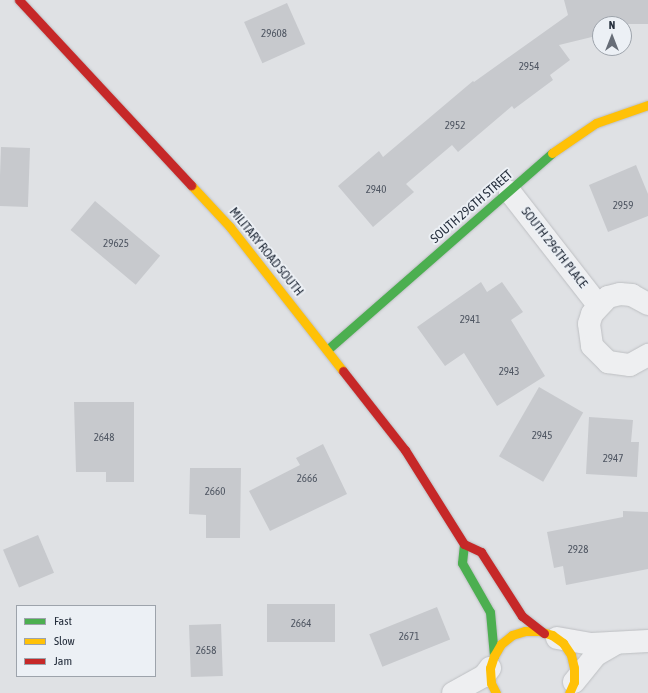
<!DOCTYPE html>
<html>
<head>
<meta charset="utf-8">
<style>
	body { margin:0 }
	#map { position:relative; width:648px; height:693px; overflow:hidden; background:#dfe1e4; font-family:"Asap Condensed",sans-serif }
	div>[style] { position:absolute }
	.building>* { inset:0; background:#c7c9cd; transform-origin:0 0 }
	.roads { filter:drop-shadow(0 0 1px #bdbfc2) drop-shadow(0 0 1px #bdbfc2) }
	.street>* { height:22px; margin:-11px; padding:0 11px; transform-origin:11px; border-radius:11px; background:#eeeff1 }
	.fast>* { height:9px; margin:-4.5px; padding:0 4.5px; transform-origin:4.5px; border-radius:4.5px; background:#4caf50 }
	.slow>* { height:9px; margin:-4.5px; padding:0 4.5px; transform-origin:4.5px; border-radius:4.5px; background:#ffc107 }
	.jam>* { height:9px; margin:-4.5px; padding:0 4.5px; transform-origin:4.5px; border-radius:4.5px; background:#c62828 }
	span { translate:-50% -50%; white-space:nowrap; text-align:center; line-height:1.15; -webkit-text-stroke:4px #ecf0f5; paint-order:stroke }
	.number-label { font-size:11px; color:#4f5662 }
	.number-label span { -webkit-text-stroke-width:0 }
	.street-label { font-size:13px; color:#262f3d }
	.legend { position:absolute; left:16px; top:605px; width:140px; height:72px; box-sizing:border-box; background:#ecf0f5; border:1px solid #9da3ab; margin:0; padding:5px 7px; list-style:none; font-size:12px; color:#262f3d }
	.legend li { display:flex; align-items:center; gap:8px; height:20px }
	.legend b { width:20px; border:1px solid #9da3ab }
	.north { position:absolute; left:592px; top:16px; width:40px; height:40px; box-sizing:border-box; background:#ecf0f5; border:1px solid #9da3ab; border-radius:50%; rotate:0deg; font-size:11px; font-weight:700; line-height:16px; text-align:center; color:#262f3d }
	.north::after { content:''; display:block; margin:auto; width:14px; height:18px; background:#676d77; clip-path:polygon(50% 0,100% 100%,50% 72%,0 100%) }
</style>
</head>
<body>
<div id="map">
	<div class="building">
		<i style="clip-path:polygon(564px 0,648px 0,648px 24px,600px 24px,600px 35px,559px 45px,570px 60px,550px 75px,553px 80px,514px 109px,512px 106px,458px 152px,452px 145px,406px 184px,414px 192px,373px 227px,338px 186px,379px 151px,383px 157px,473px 81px,474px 82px,568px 15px)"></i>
		<i style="left:287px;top:3px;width:45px;height:47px;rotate:66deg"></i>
		<i style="left:1px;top:147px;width:29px;height:59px;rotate:2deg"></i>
		<i style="clip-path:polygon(636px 165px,648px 194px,648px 216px,608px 232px,589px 185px)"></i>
		<i style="left:95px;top:201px;width:85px;height:38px;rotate:40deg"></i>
		<i style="clip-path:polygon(481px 282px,487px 292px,502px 282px,523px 312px,511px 320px,545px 376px,497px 406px,464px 353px,445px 366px,417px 327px)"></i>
		<i style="left:539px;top:387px;width:51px;height:80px;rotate:30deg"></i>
		<i style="clip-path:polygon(74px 402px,134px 402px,134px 482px,106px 482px,106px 472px,76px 472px)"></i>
		<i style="clip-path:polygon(589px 417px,633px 420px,631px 442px,639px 442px,637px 477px,586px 474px)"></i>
		<i style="clip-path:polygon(323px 444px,347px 494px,270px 531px,249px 491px,300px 465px,296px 458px)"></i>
		<i style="clip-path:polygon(190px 468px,241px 468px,240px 538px,206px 538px,206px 515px,189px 514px)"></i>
		<i style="clip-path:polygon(623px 511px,648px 512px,648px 569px,566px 585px,563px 566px,554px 568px,547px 532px,623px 517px)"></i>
		<i style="left:38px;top:535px;width:41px;height:38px;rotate:67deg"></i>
		<i style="left:335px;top:604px;width:38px;height:68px;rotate:90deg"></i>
		<i style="left:437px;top:607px;width:35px;height:73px;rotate:68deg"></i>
		<i style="left:221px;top:624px;width:52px;height:32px;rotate:88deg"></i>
	</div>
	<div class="roads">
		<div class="street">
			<i style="left:510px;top:192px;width:143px;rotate:52.1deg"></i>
			<i style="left:648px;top:304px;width:18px;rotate:-151deg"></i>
			<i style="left:632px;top:295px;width:12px;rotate:-175deg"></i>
			<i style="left:620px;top:294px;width:12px;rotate:166deg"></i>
			<i style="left:608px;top:297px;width:23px;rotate:133deg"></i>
			<i style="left:592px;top:314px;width:10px;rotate:107deg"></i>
			<i style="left:589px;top:324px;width:22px;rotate:82deg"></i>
			<i style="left:592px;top:346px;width:23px;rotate:45deg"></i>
			<i style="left:608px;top:362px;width:22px;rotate:8deg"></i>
			<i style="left:630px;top:365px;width:21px;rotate:-29deg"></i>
			<i style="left:557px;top:638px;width:36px;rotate:10deg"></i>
			<i style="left:592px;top:644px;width:56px;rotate:-3.1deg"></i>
			<i style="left:574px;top:682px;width:35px;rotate:-51deg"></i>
			<i style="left:596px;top:655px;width:22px;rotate:-30deg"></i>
			<i style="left:453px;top:693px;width:35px;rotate:-29deg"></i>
			<i style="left:484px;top:676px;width:10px;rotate:-53deg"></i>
		</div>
		<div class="fast">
			<i style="left:327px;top:350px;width:299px;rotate:-41.2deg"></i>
			<i style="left:464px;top:544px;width:19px;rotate:96deg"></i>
			<i style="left:462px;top:563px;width:56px;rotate:60.3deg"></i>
			<i style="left:490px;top:612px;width:44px;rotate:84.8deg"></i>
		</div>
		<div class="slow">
			<i style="left:552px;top:153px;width:53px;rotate:-34.3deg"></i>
			<i style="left:596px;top:123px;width:55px;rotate:-19.1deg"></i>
			<i style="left:191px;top:185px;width:57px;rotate:47.1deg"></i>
			<i style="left:230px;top:227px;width:183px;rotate:51.9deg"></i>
			<i style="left:496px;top:693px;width:11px;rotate:-117deg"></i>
			<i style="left:491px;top:683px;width:15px;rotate:-94deg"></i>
			<i style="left:490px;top:668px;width:13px;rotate:-72deg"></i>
			<i style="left:494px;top:656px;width:14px;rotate:-60deg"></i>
			<i style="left:501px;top:644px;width:14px;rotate:-39deg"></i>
			<i style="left:512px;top:635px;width:14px;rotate:-17deg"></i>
			<i style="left:525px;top:631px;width:14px"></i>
			<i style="left:539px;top:631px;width:14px;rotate:17deg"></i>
			<i style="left:552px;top:635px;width:14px;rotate:36deg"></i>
			<i style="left:563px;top:643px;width:14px;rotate:56deg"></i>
			<i style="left:571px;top:655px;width:13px;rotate:77deg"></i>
			<i style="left:574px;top:668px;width:14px;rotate:90deg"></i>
			<i style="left:574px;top:682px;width:12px;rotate:114deg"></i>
		</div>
		<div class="jam">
			<i style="left:19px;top:0;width:253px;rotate:47.1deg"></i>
			<i style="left:343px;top:371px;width:100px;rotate:51.9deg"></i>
			<i style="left:405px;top:450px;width:111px;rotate:57.9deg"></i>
			<i style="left:464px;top:544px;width:19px;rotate:25deg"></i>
			<i style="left:481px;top:552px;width:76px;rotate:57.4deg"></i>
			<i style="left:522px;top:616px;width:28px;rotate:38deg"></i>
		</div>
	</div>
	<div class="number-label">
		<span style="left:274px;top:33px">29608</span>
		<span style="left:529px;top:66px">2954</span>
		<span style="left:455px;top:125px">2952</span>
		<span style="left:376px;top:189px">2940</span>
		<span style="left:623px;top:205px">2959</span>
		<span style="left:116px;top:243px">29625</span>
		<span style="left:470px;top:319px">2941</span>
		<span style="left:509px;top:371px">2943</span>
		<span style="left:542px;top:435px">2945</span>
		<span style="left:104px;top:437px">2648</span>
		<span style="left:613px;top:458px">2947</span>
		<span style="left:307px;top:478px">2666</span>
		<span style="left:215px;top:491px">2660</span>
		<span style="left:578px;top:549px">2928</span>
		<span style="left:301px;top:623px">2664</span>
		<span style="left:409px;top:636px">2671</span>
		<span style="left:206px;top:650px">2658</span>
	</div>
	<div class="street-label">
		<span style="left:472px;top:207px;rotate:-41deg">SOUTH 296TH STREET</span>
		<span style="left:554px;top:248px;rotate:52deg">SOUTH 296TH PLACE</span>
		<span style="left:266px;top:252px;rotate:51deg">MILITARY ROAD SOUTH</span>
	</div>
	<ul class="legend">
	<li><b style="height:5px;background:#4caf50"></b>Fast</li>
	<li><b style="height:5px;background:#ffc107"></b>Slow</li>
	<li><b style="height:5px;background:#c62828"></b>Jam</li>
	</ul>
	<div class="north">N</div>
</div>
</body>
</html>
